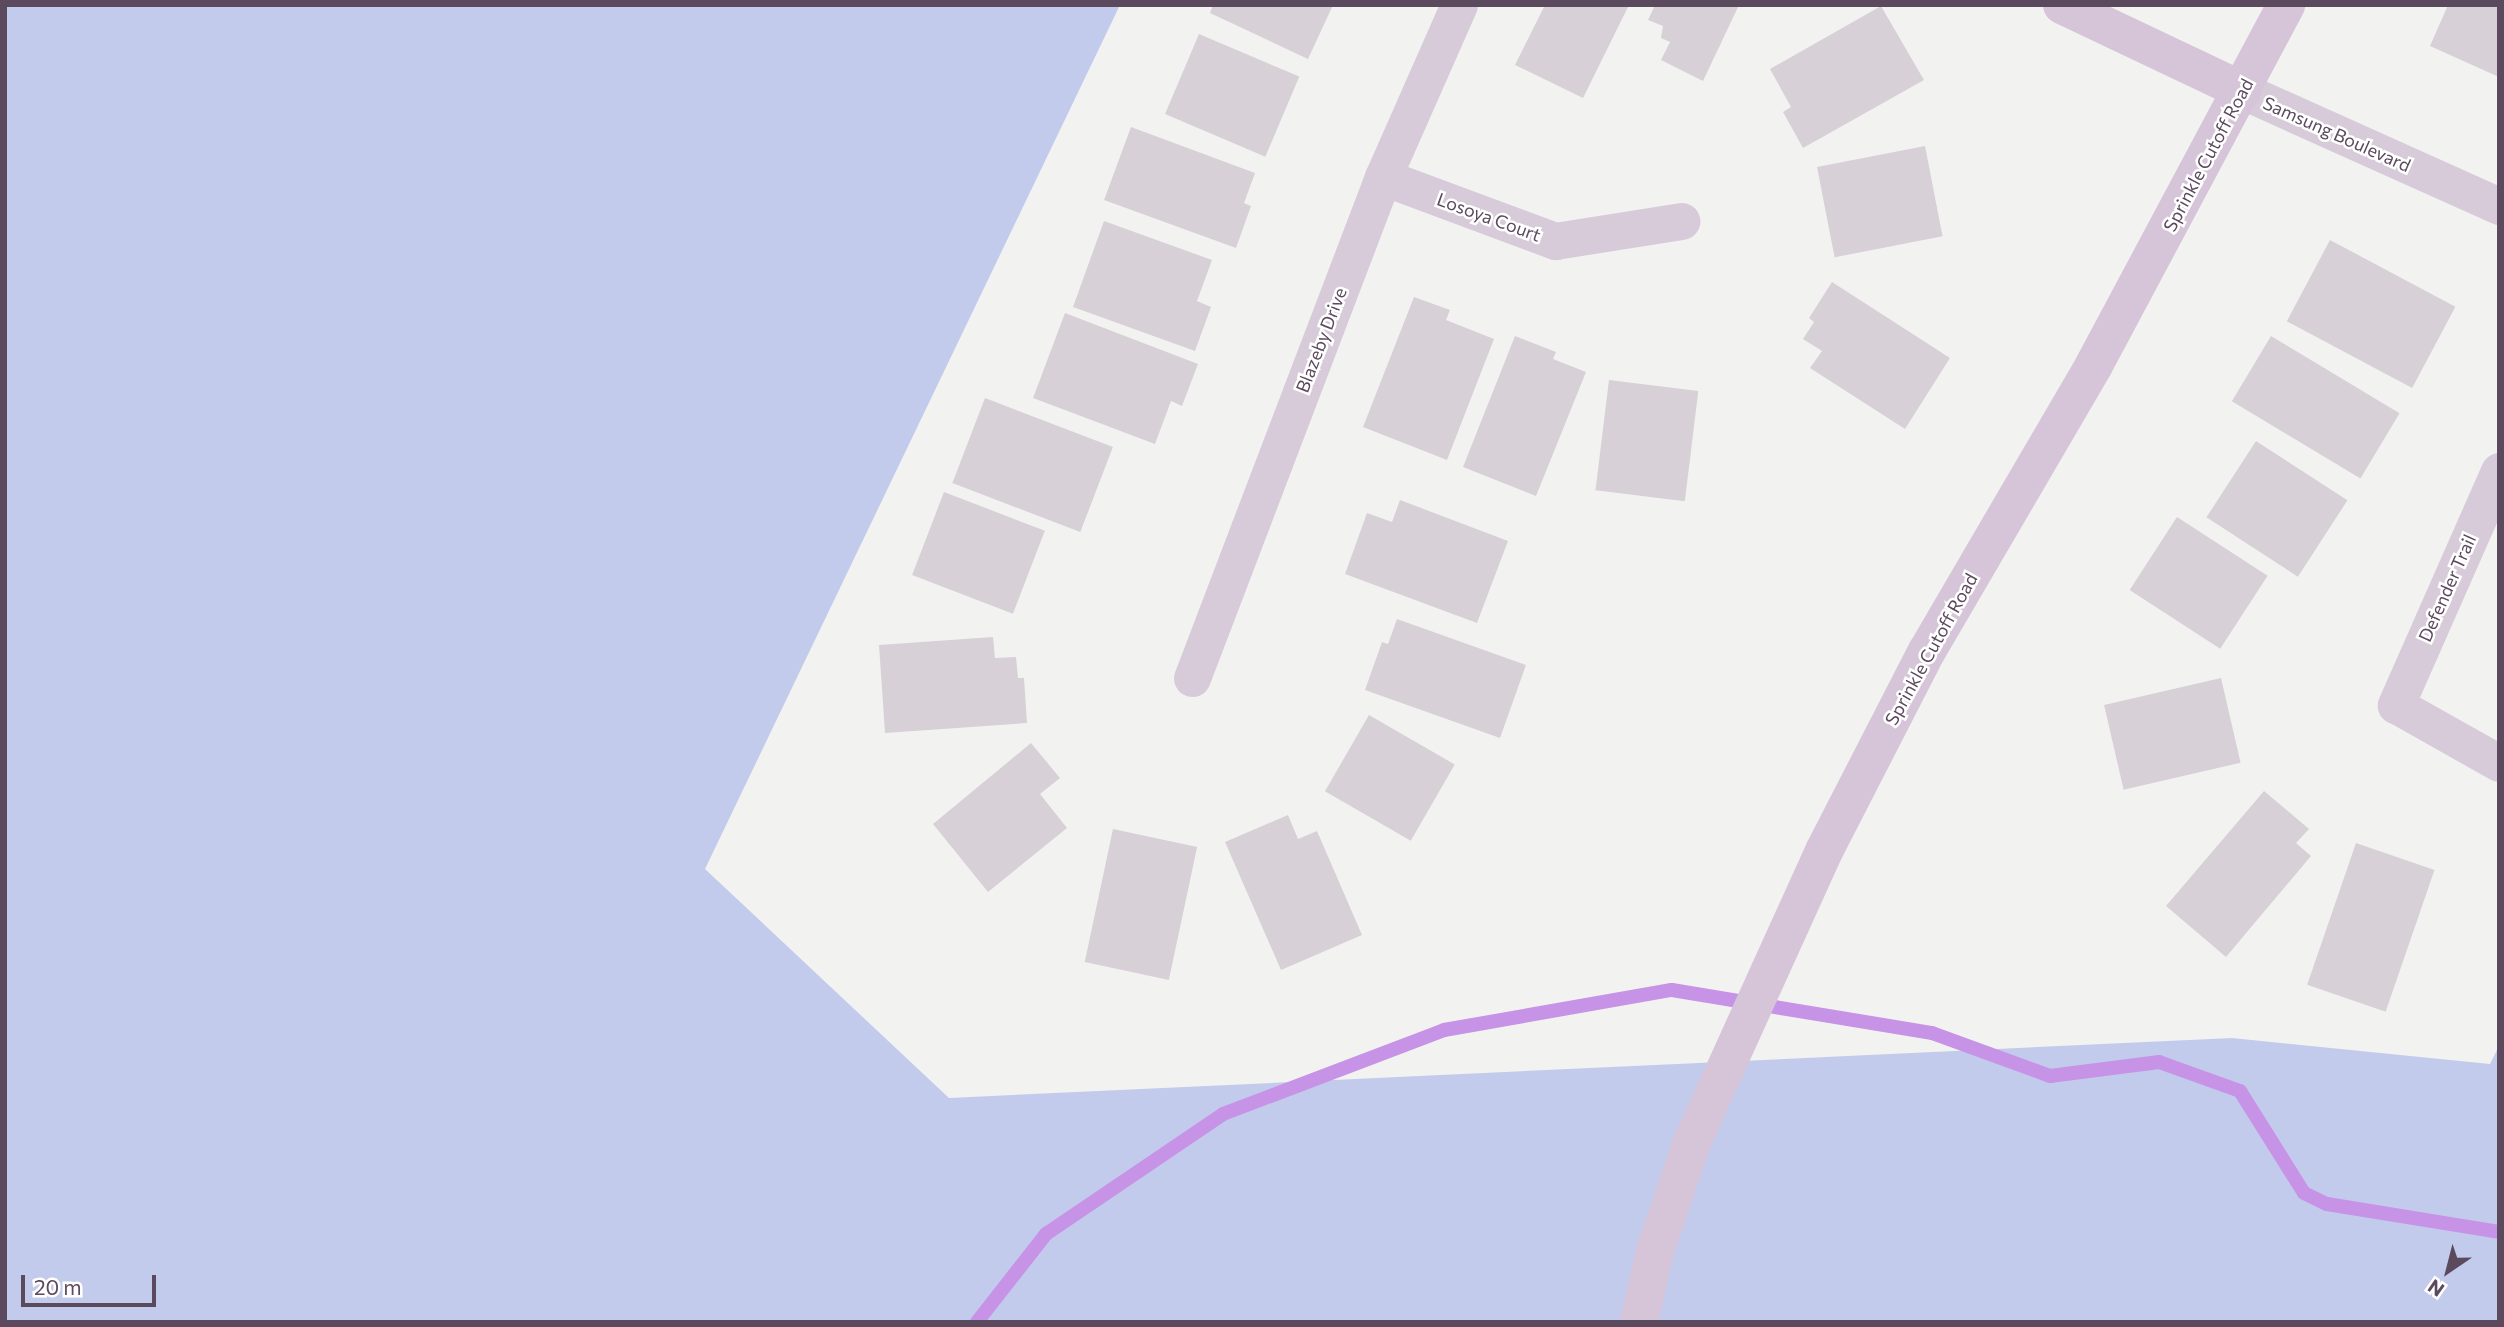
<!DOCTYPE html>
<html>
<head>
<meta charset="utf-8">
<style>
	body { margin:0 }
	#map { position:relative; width:2504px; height:1327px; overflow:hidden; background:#f2f3f1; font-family:Commissioner,sans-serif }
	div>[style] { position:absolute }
	.green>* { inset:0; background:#c3cbed }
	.stream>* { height:14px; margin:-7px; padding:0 7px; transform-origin:7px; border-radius:7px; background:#c793e7 }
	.building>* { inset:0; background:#d7d0d7; transform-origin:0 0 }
	.street>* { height:37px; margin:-18.5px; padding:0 18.5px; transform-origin:18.5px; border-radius:18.5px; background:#d7cbd9 }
	.secondary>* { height:38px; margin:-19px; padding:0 19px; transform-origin:19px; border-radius:19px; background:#d6c5d8 }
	span { translate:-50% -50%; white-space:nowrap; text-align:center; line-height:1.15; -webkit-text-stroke:5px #fff; paint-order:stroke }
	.street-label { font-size:18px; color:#5b495d }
	.frame { position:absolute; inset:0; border:7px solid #5b495d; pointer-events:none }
	.north { position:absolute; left:2413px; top:1236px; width:70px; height:70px; -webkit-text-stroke:5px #fff; paint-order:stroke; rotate:215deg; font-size:19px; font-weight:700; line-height:28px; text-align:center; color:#5b495d }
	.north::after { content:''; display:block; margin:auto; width:24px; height:32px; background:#5b495d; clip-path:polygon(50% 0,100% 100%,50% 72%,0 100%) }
	.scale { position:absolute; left:21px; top:1275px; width:135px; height:32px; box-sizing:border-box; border:4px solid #5b495d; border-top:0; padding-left:9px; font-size:21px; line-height:24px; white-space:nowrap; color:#5b495d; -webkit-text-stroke:5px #fff; paint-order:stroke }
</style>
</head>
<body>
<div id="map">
	<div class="green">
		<i style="clip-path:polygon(5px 5px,1120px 5px,705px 869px,949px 1098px,2232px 1038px,2490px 1064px,2499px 1046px,2499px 1322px,5px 1322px)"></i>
	</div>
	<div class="stream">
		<i style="left:977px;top:1322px;width:112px;rotate:-51.9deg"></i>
		<i style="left:1046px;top:1234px;width:214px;rotate:-34.1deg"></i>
		<i style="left:1223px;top:1114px;width:236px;rotate:-20.8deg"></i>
		<i style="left:1444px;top:1030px;width:231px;rotate:-10deg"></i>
		<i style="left:1672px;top:990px;width:264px;rotate:9.4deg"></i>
		<i style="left:1932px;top:1033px;width:126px;rotate:20deg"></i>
		<i style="left:2050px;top:1076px;width:110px;rotate:-7.3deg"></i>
		<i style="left:2159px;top:1062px;width:86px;rotate:19.7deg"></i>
		<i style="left:2240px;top:1091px;width:120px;rotate:57.9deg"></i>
		<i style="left:2304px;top:1193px;width:25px;rotate:26deg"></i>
		<i style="left:2327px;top:1204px;width:174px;rotate:9.2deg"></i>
	</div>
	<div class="building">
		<i style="clip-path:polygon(1213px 5px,1333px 5px,1308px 59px,1210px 13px)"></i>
		<i style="clip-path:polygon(1545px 5px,1629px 5px,1583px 98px,1515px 65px)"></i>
		<i style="clip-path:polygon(1655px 5px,1739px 5px,1703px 81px,1661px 60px,1670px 42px,1661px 38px,1663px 26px,1648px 20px)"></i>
		<i style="clip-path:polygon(2448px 5px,2499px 5px,2499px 77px,2430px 46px)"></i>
		<i style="clip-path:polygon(1881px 6px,1924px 80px,1803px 148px,1783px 112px,1791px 107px,1770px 69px)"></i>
		<i style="left:1199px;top:34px;width:109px;height:87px;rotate:23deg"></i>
		<i style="clip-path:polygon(1131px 127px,1255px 173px,1244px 203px,1251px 206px,1236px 248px,1104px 200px)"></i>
		<i style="left:1925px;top:146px;width:92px;height:110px;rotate:79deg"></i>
		<i style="clip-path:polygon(1104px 221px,1212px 260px,1197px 301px,1211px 307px,1195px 351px,1073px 307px)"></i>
		<i style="left:2330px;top:240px;width:142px;height:92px;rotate:28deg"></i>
		<i style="clip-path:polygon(1832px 282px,1950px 358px,1905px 429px,1810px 368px,1822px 351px,1803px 339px,1814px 322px,1809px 318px)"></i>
		<i style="clip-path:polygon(1414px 297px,1450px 310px,1446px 320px,1494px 339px,1447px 460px,1363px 427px)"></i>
		<i style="clip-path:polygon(1065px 313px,1198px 364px,1182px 406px,1171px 401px,1155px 444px,1033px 398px)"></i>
		<i style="clip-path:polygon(1515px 336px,1556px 352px,1553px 359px,1586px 372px,1536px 496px,1463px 467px)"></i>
		<i style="left:2271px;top:336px;width:150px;height:76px;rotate:31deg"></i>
		<i style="left:1609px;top:380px;width:90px;height:111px;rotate:7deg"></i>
		<i style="left:985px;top:398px;width:137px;height:91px;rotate:21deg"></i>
		<i style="left:2256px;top:441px;width:109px;height:91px;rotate:33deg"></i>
		<i style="left:944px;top:492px;width:108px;height:89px;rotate:21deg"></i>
		<i style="clip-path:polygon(1400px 500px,1508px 541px,1477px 623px,1345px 574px,1367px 513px,1392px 522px)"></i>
		<i style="left:2177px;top:517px;width:108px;height:87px;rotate:33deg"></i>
		<i style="clip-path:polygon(1397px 619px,1526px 665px,1500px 738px,1365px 690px,1382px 642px,1388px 644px)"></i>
		<i style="clip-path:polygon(993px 637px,995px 658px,1016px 657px,1018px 678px,1024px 678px,1027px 723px,885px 733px,879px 645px)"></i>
		<i style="left:2221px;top:678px;width:87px;height:120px;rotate:77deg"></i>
		<i style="left:1369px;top:715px;width:99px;height:88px;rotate:30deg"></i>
		<i style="clip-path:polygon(1031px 743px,1060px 778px,1040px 794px,1067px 828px,988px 892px,933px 824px)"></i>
		<i style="clip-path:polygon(2264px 791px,2309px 829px,2296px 843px,2311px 856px,2226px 957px,2166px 906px)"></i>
		<i style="clip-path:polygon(1288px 815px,1298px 839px,1317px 831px,1362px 935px,1281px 970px,1225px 842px)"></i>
		<i style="left:1113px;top:829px;width:86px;height:136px;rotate:12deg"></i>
		<i style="left:2356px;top:843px;width:83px;height:150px;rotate:19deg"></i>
	</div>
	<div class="street">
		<i style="left:2243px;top:91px;width:281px;rotate:24.2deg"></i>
		<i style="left:1383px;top:177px;width:184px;rotate:20.4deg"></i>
		<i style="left:1555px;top:241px;width:128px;rotate:-9deg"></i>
		<i style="left:2499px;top:471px;width:256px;rotate:113.8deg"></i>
		<i style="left:2396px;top:705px;width:118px;rotate:29.4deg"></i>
		<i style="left:1192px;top:678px;width:536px;rotate:-69.13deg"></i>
		<i style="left:1383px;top:177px;width:188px;rotate:-66.2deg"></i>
	</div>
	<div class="secondary">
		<i style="left:2062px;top:5px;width:200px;rotate:25.4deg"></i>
		<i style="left:1639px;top:1322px;width:73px;rotate:-77.3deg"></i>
		<i style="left:1655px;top:1251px;width:115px;rotate:-71.3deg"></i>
		<i style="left:1692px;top:1142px;width:320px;rotate:-65.6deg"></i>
		<i style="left:1824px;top:851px;width:225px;rotate:-62.8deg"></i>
		<i style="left:1927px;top:651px;width:331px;rotate:-59.7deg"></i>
		<i style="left:2094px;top:365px;width:408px;rotate:-61.9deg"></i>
	</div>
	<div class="street-label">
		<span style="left:2337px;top:134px;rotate:24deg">Samsung Boulevard</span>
		<span style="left:2208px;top:155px;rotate:-62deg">Sprinkle Cutoff Road</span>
		<span style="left:1489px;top:217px;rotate:20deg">Losoya Court</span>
		<span style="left:1321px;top:340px;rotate:-69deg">Blazeby Drive</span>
		<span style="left:2447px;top:588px;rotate:-66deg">Defender Trail</span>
		<span style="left:1931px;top:649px;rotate:-61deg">Sprinkle Cutoff Road</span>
	</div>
	<div class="frame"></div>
	<div class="north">N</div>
	<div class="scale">20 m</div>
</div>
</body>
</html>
